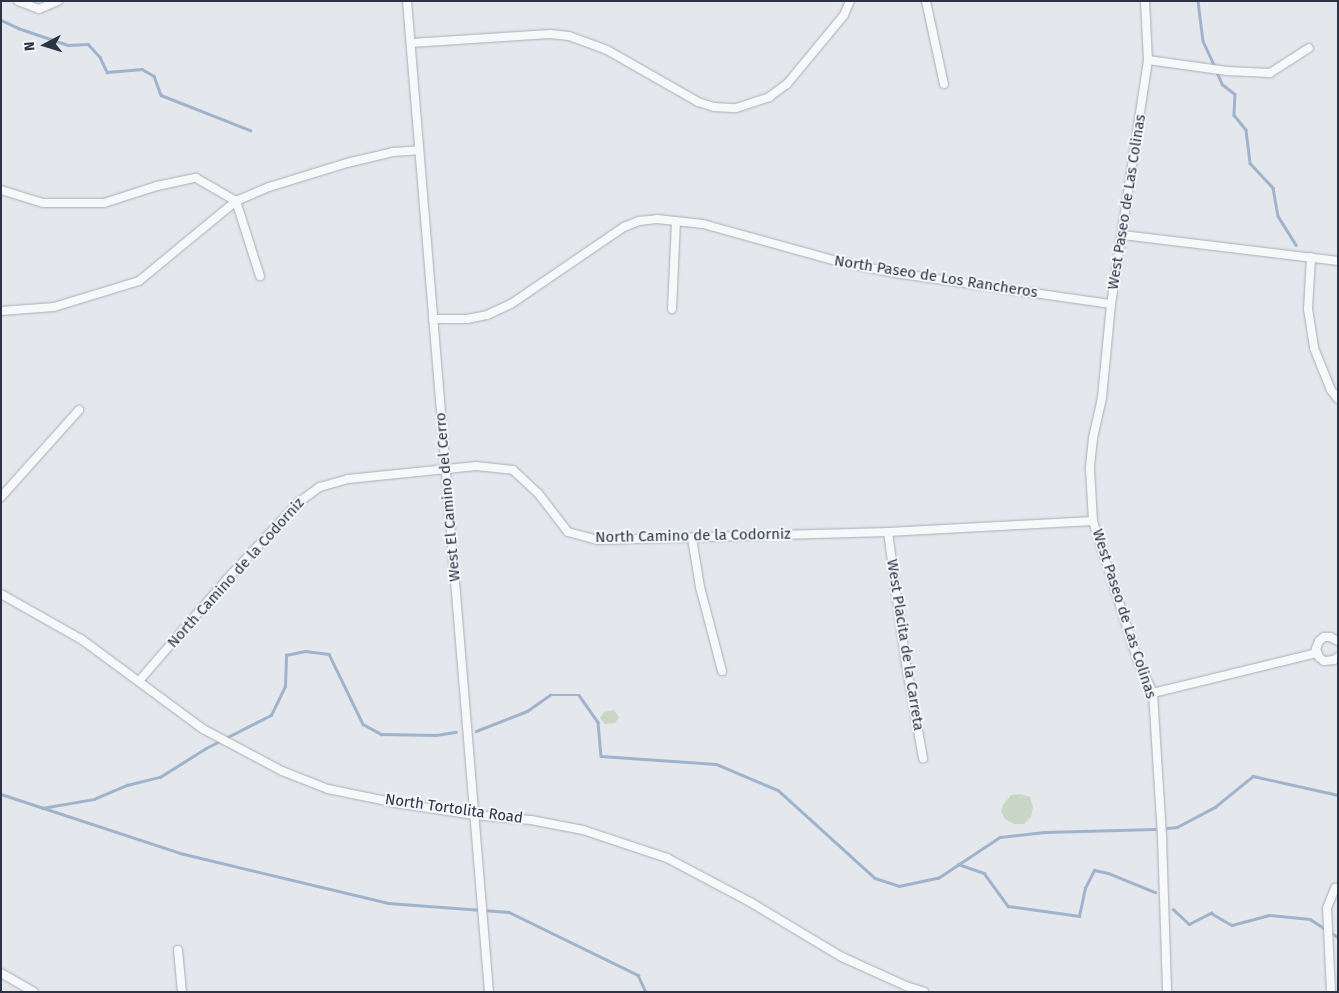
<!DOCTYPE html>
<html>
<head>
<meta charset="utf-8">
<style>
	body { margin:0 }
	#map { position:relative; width:1339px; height:993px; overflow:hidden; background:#e4e7ec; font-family:"Fira Sans",sans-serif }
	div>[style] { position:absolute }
	.green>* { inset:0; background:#c9d6c5 }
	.stream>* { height:2.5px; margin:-1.25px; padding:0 1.25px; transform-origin:1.25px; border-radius:1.25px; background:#9fb4cc }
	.roads { filter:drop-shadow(0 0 1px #a9aeb7) drop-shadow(0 0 1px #a9aeb7) }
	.minor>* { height:8px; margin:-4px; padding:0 4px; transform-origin:4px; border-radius:4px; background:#f7f8fa }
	span { translate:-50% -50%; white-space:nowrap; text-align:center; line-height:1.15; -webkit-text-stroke:4px #f4f6f9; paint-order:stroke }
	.street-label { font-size:15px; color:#2b3445 }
	.frame { position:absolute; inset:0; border:2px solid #2b3445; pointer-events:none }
	.north { position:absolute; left:20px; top:20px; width:50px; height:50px; -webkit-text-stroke:4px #f4f6f9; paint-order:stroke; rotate:265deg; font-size:14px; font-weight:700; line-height:20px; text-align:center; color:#2b3445 }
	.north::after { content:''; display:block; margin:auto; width:18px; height:22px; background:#2b3445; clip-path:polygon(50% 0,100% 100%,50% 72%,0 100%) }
</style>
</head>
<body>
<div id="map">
	<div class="green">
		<i style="clip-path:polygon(614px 710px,619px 717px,615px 723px,605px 724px,600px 718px,604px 712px)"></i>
		<i style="clip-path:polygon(1019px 794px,1030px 797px,1033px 807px,1031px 817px,1024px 824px,1014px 824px,1005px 819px,1001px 812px,1003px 805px,1011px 795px)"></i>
	</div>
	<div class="stream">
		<i style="left:1198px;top:1px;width:40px;rotate:82.9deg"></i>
		<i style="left:1203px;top:41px;width:29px;rotate:65deg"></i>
		<i style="left:1px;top:20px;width:19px;rotate:25deg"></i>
		<i style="left:18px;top:28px;width:53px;rotate:18.8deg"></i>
		<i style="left:68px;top:45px;width:20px;rotate:-3deg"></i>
		<i style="left:88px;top:44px;width:18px;rotate:47deg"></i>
		<i style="left:100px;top:57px;width:17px;rotate:65deg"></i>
		<i style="left:107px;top:72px;width:35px;rotate:-5deg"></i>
		<i style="left:142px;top:69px;width:14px;rotate:30deg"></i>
		<i style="left:154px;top:76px;width:20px;rotate:70deg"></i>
		<i style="left:161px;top:95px;width:96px;rotate:21.5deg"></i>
		<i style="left:1217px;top:72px;width:13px;rotate:67deg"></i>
		<i style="left:1222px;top:84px;width:16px;rotate:38deg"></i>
		<i style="left:1235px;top:94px;width:21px;rotate:93deg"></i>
		<i style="left:1234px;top:115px;width:19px;rotate:51deg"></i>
		<i style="left:1246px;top:130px;width:33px;rotate:83deg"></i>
		<i style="left:1250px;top:163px;width:34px;rotate:47deg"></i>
		<i style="left:1273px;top:188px;width:28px;rotate:80deg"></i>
		<i style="left:1278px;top:216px;width:34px;rotate:58deg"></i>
		<i style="left:476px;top:731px;width:55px;rotate:-21.4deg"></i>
		<i style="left:527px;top:711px;width:28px;rotate:-35deg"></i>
		<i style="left:550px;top:695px;width:29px"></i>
		<i style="left:579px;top:695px;width:33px;rotate:55deg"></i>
		<i style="left:598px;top:722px;width:34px;rotate:85deg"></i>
		<i style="left:601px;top:756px;width:115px;rotate:4deg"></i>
		<i style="left:716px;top:764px;width:67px;rotate:22.8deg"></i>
		<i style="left:778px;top:790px;width:131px;rotate:42.2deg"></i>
		<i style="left:875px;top:878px;width:25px;rotate:18deg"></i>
		<i style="left:899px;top:886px;width:40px;rotate:-12deg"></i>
		<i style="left:938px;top:878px;width:74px;rotate:-33.5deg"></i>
		<i style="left:1000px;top:837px;width:45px;rotate:-6.3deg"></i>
		<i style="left:1045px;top:832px;width:110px;rotate:-1.6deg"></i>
		<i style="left:1px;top:794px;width:188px;rotate:18.2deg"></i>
		<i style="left:180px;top:853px;width:214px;rotate:13.5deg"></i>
		<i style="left:388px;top:903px;width:121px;rotate:4.3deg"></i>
		<i style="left:509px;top:912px;width:144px;rotate:26deg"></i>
		<i style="left:638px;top:975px;width:19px;rotate:65deg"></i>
		<i style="left:42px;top:808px;width:53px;rotate:-9.8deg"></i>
		<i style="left:94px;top:799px;width:36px;rotate:-23deg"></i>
		<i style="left:127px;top:785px;width:34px;rotate:-14deg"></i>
		<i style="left:160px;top:777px;width:54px;rotate:-32.2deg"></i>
		<i style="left:206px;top:748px;width:73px;rotate:-26.9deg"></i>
		<i style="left:271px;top:715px;width:32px;rotate:-64deg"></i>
		<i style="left:285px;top:686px;width:31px;rotate:-88deg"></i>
		<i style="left:286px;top:655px;width:19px;rotate:-12deg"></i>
		<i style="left:305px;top:651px;width:24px;rotate:7deg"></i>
		<i style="left:329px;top:654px;width:78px;rotate:64.1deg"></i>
		<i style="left:363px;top:724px;width:21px;rotate:29deg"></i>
		<i style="left:381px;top:734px;width:55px;rotate:1deg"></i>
		<i style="left:436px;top:735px;width:20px;rotate:-9deg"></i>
		<i style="left:1167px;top:828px;width:10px;rotate:-6deg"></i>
		<i style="left:1177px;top:827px;width:43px;rotate:-27.8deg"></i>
		<i style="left:1215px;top:807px;width:49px;rotate:-39.2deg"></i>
		<i style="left:1253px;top:776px;width:87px;rotate:12.6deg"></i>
		<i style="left:958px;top:864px;width:28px;rotate:19deg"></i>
		<i style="left:984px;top:873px;width:41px;rotate:54deg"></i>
		<i style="left:1008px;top:906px;width:72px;rotate:8deg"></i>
		<i style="left:1079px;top:916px;width:29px;rotate:-78deg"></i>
		<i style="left:1085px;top:888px;width:20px;rotate:-63deg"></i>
		<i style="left:1094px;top:870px;width:14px;rotate:12deg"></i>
		<i style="left:1108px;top:873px;width:51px;rotate:22deg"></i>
		<i style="left:1173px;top:909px;width:22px;rotate:43deg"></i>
		<i style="left:1189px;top:924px;width:25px;rotate:-27deg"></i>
		<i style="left:1211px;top:913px;width:24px;rotate:30deg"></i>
		<i style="left:1232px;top:925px;width:38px;rotate:-15deg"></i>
		<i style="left:1269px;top:915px;width:41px;rotate:5.6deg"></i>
		<i style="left:1310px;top:919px;width:33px;rotate:33deg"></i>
	</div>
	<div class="roads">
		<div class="minor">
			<i style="left:18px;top:1px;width:22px;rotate:21deg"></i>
			<i style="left:39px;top:9px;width:21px;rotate:-23deg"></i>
			<i style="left:407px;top:1px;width:994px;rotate:85.27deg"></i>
			<i style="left:926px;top:1px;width:85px;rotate:77.8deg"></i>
			<i style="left:1145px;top:1px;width:59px;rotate:87.1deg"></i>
			<i style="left:1148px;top:60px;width:247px;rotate:98.6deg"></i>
			<i style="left:1111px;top:304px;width:94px;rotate:95.5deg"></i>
			<i style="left:1102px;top:398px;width:41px;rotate:102.7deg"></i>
			<i style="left:1093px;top:438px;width:31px;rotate:96deg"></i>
			<i style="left:1090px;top:469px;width:52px;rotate:86.7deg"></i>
			<i style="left:1093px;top:521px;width:147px;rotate:72.2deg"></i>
			<i style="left:1138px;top:661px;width:35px;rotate:65deg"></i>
			<i style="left:1153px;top:693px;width:145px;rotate:86.4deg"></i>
			<i style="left:1162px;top:838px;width:154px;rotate:88.1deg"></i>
			<i style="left:411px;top:43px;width:139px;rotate:-3.7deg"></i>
			<i style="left:550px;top:34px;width:19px;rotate:6deg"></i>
			<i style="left:569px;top:36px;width:40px;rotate:20.2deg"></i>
			<i style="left:607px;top:50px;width:105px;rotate:29.7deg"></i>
			<i style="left:698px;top:102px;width:17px;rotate:17deg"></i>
			<i style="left:714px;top:107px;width:22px;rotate:3deg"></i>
			<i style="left:736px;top:108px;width:35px;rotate:-18deg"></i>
			<i style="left:769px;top:97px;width:22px;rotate:-36deg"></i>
			<i style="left:787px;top:84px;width:89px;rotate:-50.4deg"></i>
			<i style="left:844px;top:15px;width:15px;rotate:-67deg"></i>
			<i style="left:1148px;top:60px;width:80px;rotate:7.9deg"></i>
			<i style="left:1227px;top:71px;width:43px;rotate:2.7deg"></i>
			<i style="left:1270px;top:73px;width:46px;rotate:-32.7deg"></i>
			<i style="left:1px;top:190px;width:44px;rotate:17.2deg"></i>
			<i style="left:43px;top:203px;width:61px"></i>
			<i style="left:104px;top:203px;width:56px;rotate:-17.8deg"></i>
			<i style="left:157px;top:186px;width:40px;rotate:-12deg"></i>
			<i style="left:196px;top:178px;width:46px;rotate:29.9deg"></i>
			<i style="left:236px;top:201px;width:79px;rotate:72.3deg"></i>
			<i style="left:1123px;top:235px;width:217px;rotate:6.9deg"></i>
			<i style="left:1311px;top:257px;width:52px;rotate:93.3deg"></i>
			<i style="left:1308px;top:309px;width:39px;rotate:81deg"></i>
			<i style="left:1314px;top:348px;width:45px;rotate:68deg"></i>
			<i style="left:1331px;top:390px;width:11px;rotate:52deg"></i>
			<i style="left:672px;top:309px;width:88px;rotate:-87.4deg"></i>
			<i style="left:1px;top:311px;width:53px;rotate:-4.3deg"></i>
			<i style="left:54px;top:307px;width:89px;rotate:-17deg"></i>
			<i style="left:139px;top:281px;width:126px;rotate:-39.5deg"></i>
			<i style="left:236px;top:201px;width:36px;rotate:-23deg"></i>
			<i style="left:269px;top:187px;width:82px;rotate:-17.1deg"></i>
			<i style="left:347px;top:163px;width:47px;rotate:-13.4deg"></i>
			<i style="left:393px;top:152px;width:26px;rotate:-4deg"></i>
			<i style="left:433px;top:319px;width:34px"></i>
			<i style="left:467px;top:319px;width:20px;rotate:-11deg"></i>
			<i style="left:487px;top:315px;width:26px;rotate:-25deg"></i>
			<i style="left:511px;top:304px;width:137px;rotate:-34.3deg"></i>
			<i style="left:624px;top:227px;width:16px;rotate:-22deg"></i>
			<i style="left:639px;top:221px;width:18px;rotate:-6deg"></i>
			<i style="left:657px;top:219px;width:46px;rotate:6.2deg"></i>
			<i style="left:703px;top:224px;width:138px;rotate:15.5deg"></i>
			<i style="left:836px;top:261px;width:60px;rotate:11.5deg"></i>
			<i style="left:895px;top:273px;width:218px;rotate:8.2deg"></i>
			<i style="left:1px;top:497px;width:117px;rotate:-48.1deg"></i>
			<i style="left:888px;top:532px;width:127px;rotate:82.3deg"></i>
			<i style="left:905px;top:658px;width:102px;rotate:79.8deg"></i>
			<i style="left:692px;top:538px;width:50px;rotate:80.7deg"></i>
			<i style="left:700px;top:587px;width:87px;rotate:75.3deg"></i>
			<i style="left:1px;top:594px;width:92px;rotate:29.4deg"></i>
			<i style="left:81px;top:639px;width:152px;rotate:36.4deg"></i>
			<i style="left:203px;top:729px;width:89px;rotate:28deg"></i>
			<i style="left:282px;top:771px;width:49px;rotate:21.4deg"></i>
			<i style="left:328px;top:789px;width:69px;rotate:11.6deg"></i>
			<i style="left:396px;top:803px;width:79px;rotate:8.7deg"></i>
			<i style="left:474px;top:815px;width:57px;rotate:5deg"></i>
			<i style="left:531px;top:820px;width:53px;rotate:10.9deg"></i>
			<i style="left:583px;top:830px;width:89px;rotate:18.4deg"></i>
			<i style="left:667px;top:858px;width:94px;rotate:27.9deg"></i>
			<i style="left:750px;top:902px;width:107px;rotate:30.9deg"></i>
			<i style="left:842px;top:957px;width:70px;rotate:24.4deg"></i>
			<i style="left:906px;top:986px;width:19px;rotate:18deg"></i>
			<i style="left:1338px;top:641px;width:9px;rotate:-153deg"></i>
			<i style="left:1330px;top:637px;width:6px;rotate:180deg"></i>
			<i style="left:1324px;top:637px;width:6px;rotate:141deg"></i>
			<i style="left:1319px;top:641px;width:9px;rotate:111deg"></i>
			<i style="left:1316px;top:649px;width:9px;rotate:69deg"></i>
			<i style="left:1319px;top:657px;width:6px;rotate:39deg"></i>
			<i style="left:1324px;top:661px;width:10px;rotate:-6deg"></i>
			<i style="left:1334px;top:660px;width:5px;rotate:-37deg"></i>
			<i style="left:139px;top:681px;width:135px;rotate:-49.2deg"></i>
			<i style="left:227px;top:579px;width:105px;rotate:-46.9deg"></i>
			<i style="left:299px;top:502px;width:26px;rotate:-36deg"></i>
			<i style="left:320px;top:487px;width:29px;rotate:-16deg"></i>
			<i style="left:348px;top:479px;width:129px;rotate:-5.8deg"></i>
			<i style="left:476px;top:466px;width:37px;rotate:6deg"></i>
			<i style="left:513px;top:470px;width:34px;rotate:43deg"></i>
			<i style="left:538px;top:493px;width:49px;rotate:52.4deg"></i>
			<i style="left:568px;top:532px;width:31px;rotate:15deg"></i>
			<i style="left:598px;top:540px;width:290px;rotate:-1.6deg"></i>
			<i style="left:888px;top:532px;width:205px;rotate:-3.1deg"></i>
			<i style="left:1153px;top:693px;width:169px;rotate:-13.7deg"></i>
			<i style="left:178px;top:950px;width:42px;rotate:84.6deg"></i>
			<i style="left:1px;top:973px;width:38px;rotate:30deg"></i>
			<i style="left:1331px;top:992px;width:84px;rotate:-92.7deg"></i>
			<i style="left:1327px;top:908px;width:22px;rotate:-68deg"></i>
		</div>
	</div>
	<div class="street-label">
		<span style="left:1127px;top:202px;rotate:-81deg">West Paseo de Las Colinas</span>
		<span style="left:936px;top:277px;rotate:9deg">North Paseo de Los Rancheros</span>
		<span style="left:448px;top:497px;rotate:-95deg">West El Camino del Cerro</span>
		<span style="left:693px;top:536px;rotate:-1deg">North Camino de la Codorniz</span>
		<span style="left:236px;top:573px;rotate:-48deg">North Camino de la Codorniz</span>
		<span style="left:1124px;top:614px;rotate:72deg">West Paseo de Las Colinas</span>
		<span style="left:905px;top:645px;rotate:81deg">West Placita de la Carreta</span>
		<span style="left:454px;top:809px;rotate:8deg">North Tortolita Road</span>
	</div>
	<div class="frame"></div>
	<div class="north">N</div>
</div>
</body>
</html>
